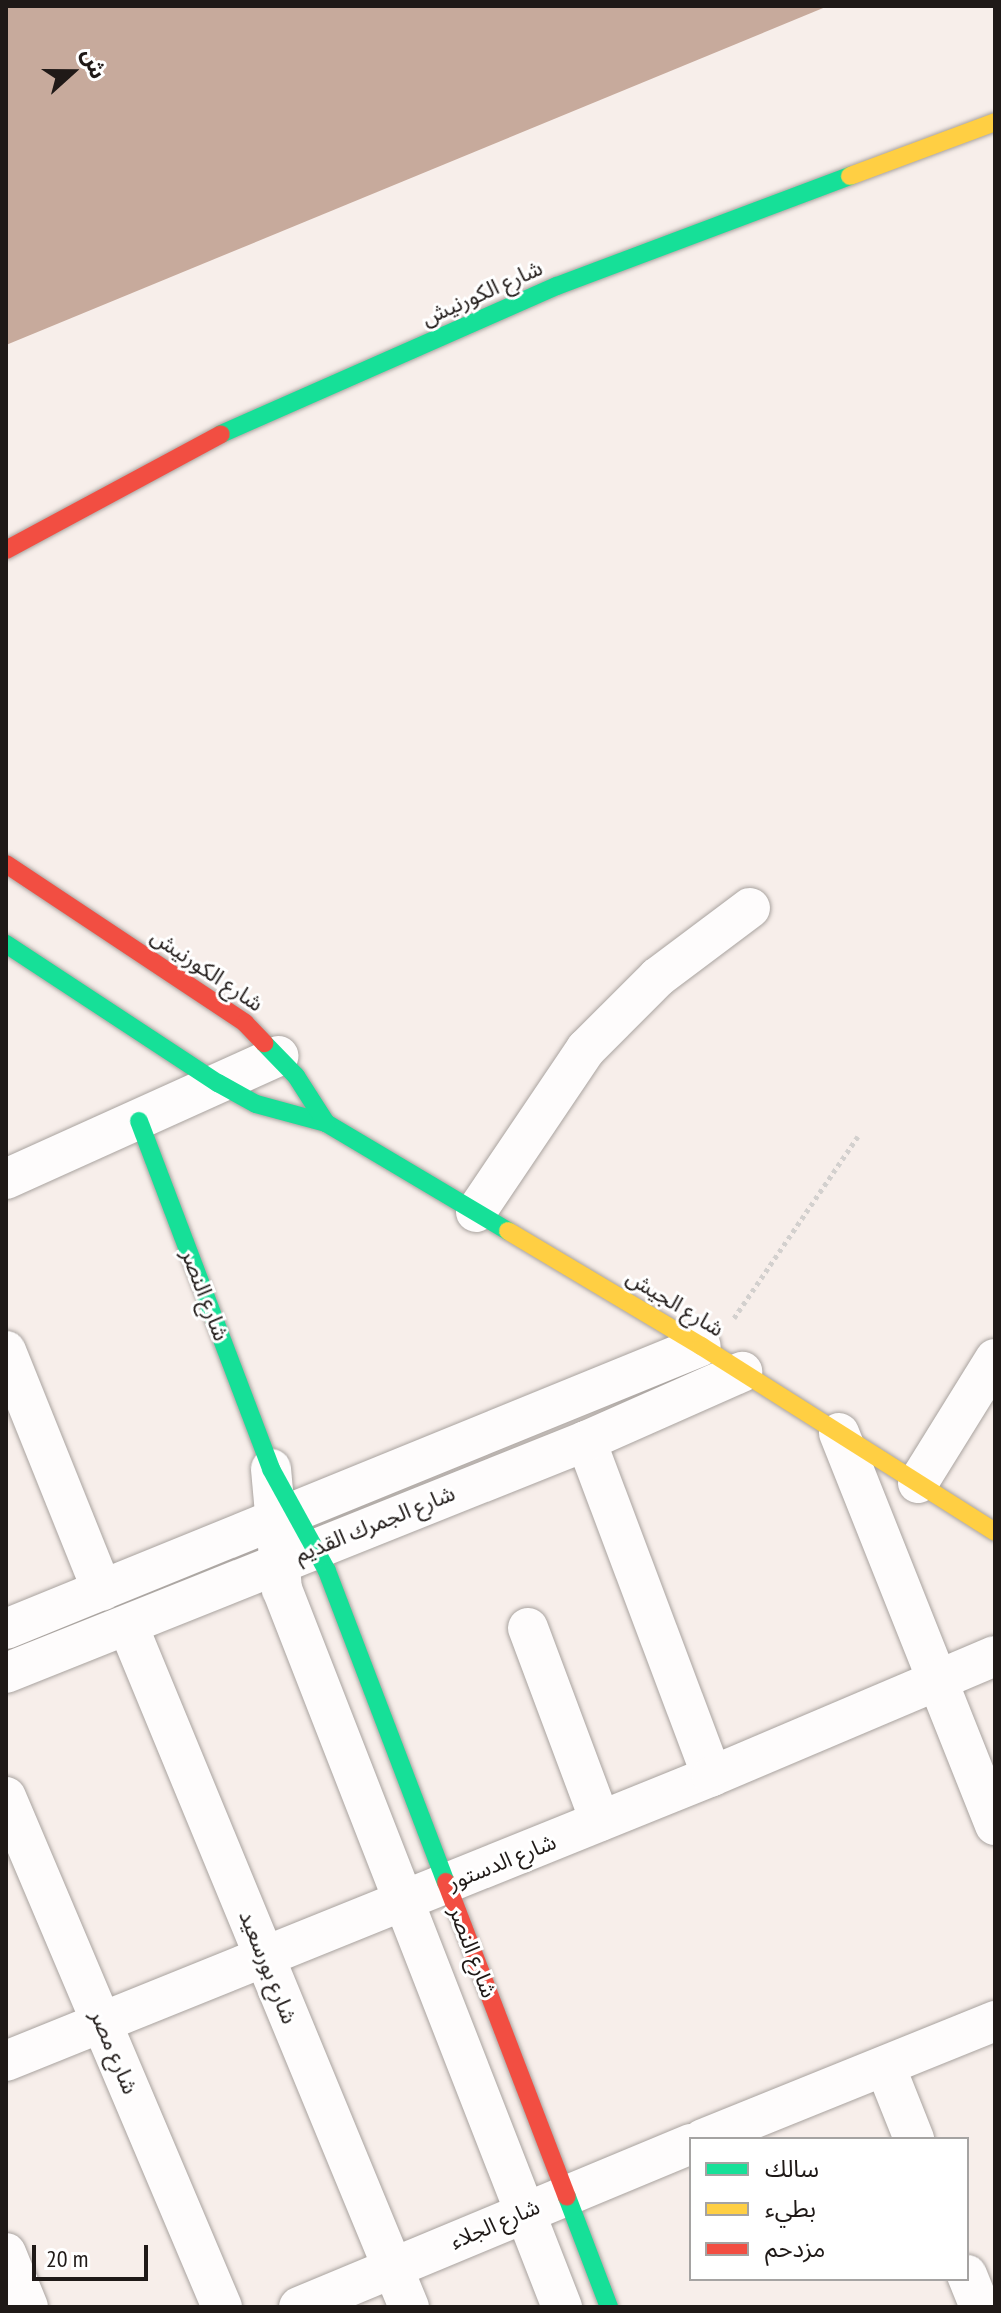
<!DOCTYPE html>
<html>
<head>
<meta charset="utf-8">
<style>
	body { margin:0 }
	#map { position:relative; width:1001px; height:2313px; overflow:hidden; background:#f7eeea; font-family:"PT Sans Narrow","Noto Sans Arabic",sans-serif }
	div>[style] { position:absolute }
	.water>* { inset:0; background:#c7aa9c }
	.path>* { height:5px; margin-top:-2.5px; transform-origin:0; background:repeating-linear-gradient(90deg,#d3d0ce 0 4px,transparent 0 8px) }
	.roads { filter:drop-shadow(0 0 2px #a9a39f) drop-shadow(0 0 2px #a9a39f) }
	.street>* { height:40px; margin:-20px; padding:0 20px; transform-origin:20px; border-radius:20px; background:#fefcfc }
	.fast>* { height:18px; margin:-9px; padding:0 9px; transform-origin:9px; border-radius:9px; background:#16e098 }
	.slow>* { height:18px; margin:-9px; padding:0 9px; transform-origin:9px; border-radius:9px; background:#ffcf43 }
	.jam>* { height:18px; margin:-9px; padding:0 9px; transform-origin:9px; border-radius:9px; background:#f24e42 }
	span { translate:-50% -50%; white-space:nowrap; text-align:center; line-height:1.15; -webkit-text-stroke:6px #fff; paint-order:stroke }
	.street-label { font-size:22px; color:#1f1917 }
	.frame { position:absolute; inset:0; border:8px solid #1f1917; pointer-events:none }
	.legend { position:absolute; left:689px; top:2137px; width:280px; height:144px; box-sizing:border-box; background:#fff; border:2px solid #a5a3a2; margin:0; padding:10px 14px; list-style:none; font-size:24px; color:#1f1917 }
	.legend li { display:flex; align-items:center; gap:16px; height:40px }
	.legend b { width:40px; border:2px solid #a5a3a2 }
	.north { position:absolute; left:32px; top:32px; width:80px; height:80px; -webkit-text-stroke:6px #fff; paint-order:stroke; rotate:69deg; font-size:22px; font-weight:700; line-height:32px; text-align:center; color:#1f1917 }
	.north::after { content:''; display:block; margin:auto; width:28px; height:36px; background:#1f1917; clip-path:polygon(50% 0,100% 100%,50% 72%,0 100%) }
	.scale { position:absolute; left:32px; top:2245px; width:116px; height:36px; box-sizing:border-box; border:4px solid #1f1917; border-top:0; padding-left:10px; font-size:24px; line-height:28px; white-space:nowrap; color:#1f1917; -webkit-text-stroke:6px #fff; paint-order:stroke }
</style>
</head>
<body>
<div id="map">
	<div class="water">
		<i style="clip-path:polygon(6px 6px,828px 6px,6px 345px)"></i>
	</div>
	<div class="path">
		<i style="left:734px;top:1318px;width:220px;rotate:-55.7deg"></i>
	</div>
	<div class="roads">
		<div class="street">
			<i style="left:6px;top:1179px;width:299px;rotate:-24.3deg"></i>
			<i style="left:476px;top:1212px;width:197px;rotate:-56deg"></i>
			<i style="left:586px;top:1049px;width:102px;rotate:-45deg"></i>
			<i style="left:658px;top:977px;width:115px;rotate:-36.9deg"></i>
			<i style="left:6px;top:1351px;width:258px;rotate:68.1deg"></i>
			<i style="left:839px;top:1433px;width:422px;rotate:68.3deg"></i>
			<i style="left:586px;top:1441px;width:358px;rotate:69.4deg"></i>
			<i style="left:271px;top:1469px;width:121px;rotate:84.8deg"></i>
			<i style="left:282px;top:1589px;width:771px;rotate:68.7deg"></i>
			<i style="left:918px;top:1483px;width:146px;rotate:-58.2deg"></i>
			<i style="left:128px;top:1626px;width:737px;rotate:67.58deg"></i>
			<i style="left:528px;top:1628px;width:206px;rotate:69.5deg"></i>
			<i style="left:6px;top:1629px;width:750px;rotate:-22.16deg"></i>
			<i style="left:6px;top:1673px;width:625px;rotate:-21.8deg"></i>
			<i style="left:586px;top:1441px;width:171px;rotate:-23.9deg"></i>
			<i style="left:6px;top:1797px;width:554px;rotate:67.05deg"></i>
			<i style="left:6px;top:2061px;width:761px;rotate:-21.98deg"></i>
			<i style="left:712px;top:1776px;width:307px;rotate:-23deg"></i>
			<i style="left:885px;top:2066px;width:79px;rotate:68.3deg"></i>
			<i style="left:703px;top:2139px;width:315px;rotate:-22deg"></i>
			<i style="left:6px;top:2253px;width:58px;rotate:67.8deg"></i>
			<i style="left:967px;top:2275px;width:35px;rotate:68deg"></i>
			<i style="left:299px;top:2307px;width:425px;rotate:-22.6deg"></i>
		</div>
		<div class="fast">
			<i style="left:221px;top:434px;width:367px;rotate:-23.8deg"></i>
			<i style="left:557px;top:286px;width:313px;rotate:-20.6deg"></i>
			<i style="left:6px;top:944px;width:254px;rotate:33.3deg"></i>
			<i style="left:218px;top:1083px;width:43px;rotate:28.9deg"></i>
			<i style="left:256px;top:1104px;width:73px;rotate:15.2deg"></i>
			<i style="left:326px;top:1123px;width:212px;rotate:30.7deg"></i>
			<i style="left:264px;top:1043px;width:46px;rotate:45.9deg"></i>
			<i style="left:296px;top:1076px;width:56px;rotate:57.4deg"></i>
			<i style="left:139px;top:1121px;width:372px;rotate:69.2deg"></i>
			<i style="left:271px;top:1469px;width:116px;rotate:61.2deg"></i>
			<i style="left:327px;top:1571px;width:333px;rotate:69.1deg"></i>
			<i style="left:567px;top:2197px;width:118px;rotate:69.1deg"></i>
		</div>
		<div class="slow">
			<i style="left:850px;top:176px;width:155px;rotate:-20.4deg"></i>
			<i style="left:508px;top:1231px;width:225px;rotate:30.8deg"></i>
			<i style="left:701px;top:1346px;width:348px;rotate:32.3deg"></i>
		</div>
		<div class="jam">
			<i style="left:6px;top:550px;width:244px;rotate:-28.3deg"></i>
			<i style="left:6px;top:864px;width:287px;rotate:33.6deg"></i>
			<i style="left:245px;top:1023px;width:28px;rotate:46deg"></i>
			<i style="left:446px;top:1882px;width:337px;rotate:69deg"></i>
		</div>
	</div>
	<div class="street-label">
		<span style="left:482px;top:293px;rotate:-24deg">شارع الكورنيش</span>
		<span style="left:207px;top:970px;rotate:34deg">شارع الكورنيش</span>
		<span style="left:205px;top:1295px;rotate:69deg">شارع النصر</span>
		<span style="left:675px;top:1303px;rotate:31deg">شارع الجيش</span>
		<span style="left:375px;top:1524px;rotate:-22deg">شارع الجمرك القديم</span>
		<span style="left:502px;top:1862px;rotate:-22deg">شارع الدستور</span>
		<span style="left:473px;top:1952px;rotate:69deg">شارع النصر</span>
		<span style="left:268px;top:1967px;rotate:68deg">شارع بورسعيد</span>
		<span style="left:114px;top:2052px;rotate:67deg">شارع مصر</span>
		<span style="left:495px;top:2224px;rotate:-23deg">شارع الجلاء</span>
	</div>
	<div class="frame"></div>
	<ul class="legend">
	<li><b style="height:10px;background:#16e098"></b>سالك</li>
	<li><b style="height:10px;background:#ffcf43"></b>بطيء</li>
	<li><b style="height:10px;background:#f24e42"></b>مزدحم</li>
	</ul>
	<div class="north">ش</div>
	<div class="scale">20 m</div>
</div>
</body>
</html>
